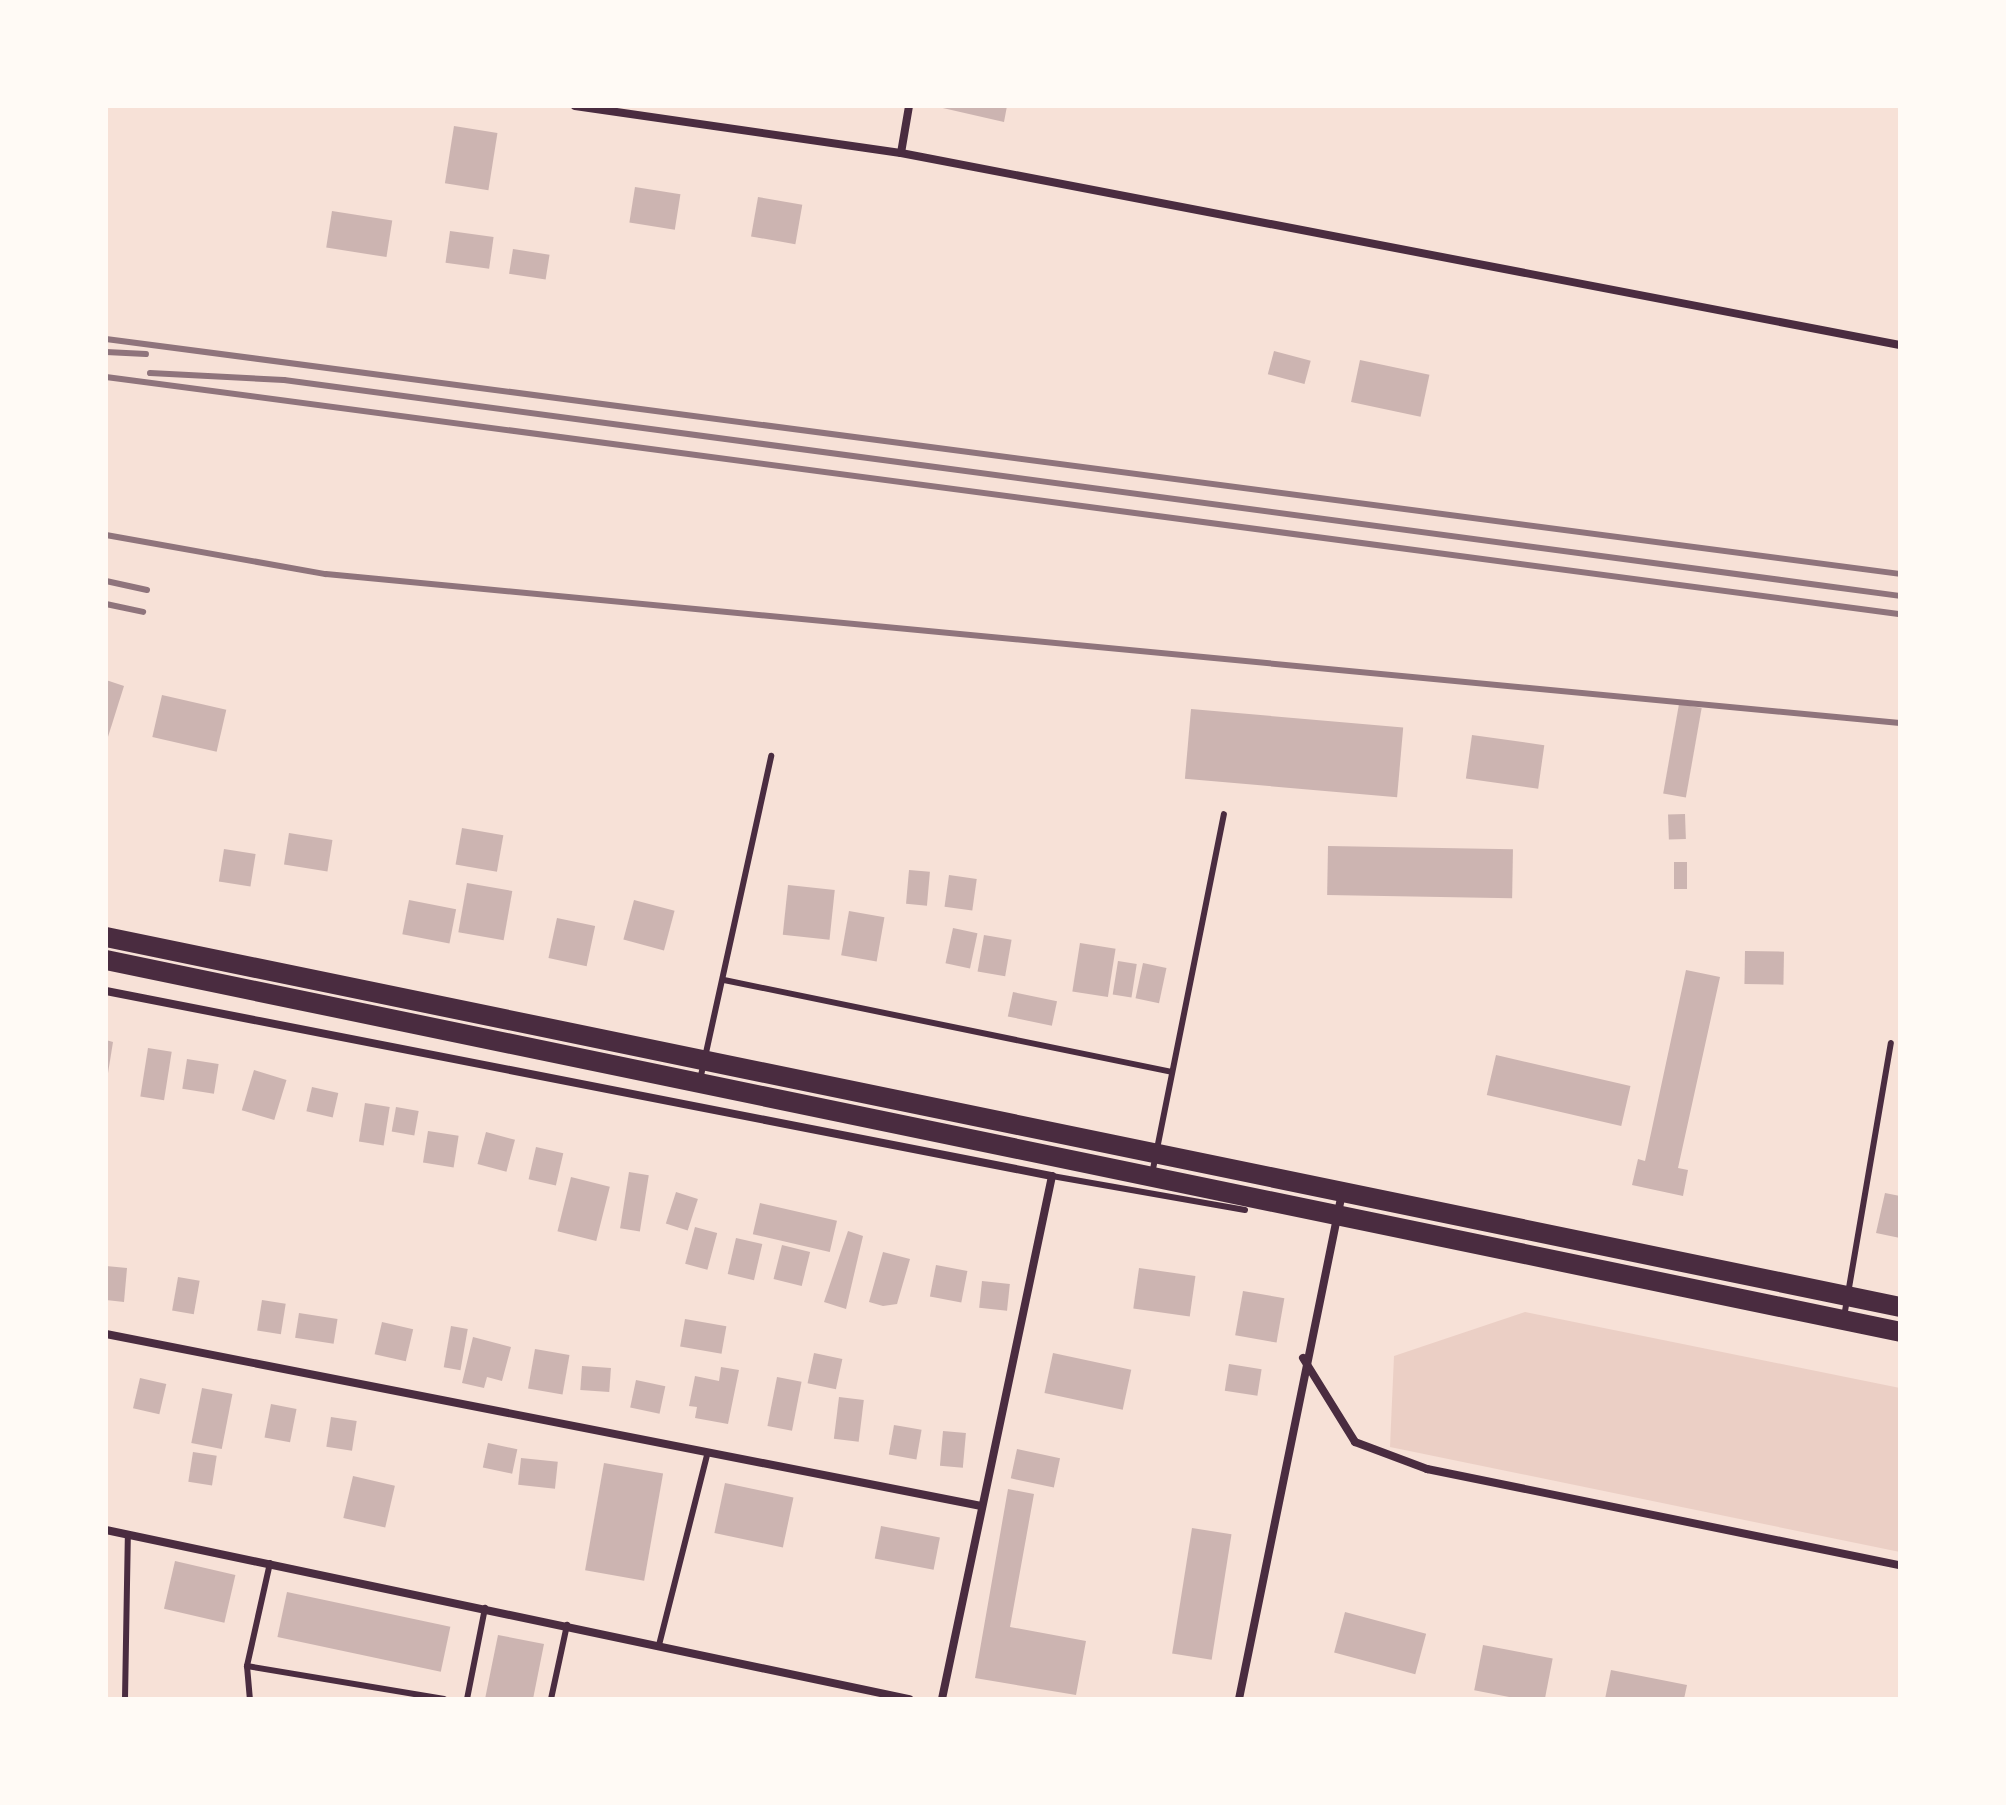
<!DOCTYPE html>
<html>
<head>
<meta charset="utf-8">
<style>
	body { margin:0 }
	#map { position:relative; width:2006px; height:1805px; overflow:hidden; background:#f7e1d7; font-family:Spectral,serif }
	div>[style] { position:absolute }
	.green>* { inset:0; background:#ebcfc5 }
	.building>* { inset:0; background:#ccb4b1; transform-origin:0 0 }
	.service>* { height:6px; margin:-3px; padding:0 3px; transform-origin:3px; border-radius:3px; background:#4a2c40 }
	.minor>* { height:8px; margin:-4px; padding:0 4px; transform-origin:4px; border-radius:4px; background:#4a2c40 }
	.primary>* { height:20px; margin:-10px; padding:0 10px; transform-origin:10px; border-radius:10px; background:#4a2c40 }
	.rail>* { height:6px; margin:-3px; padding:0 3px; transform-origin:3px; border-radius:3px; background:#8f747c }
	span { translate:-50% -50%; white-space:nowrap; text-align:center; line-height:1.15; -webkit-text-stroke:7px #fffaf5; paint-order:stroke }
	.frame { position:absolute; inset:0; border:108px solid #fffaf5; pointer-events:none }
</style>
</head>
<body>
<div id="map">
	<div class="green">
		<i style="clip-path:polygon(1525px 1312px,1900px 1388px,1900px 1552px,1390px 1447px,1394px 1356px)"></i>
	</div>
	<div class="building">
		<i style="clip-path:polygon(934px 106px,1007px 106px,1004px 122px)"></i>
		<i style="left:454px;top:126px;width:44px;height:58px;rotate:9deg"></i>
		<i style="left:635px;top:187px;width:46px;height:36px;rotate:9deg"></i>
		<i style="left:758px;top:197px;width:45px;height:40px;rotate:10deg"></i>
		<i style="left:332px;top:211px;width:61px;height:37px;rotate:9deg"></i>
		<i style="left:450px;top:231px;width:44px;height:32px;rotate:8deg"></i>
		<i style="left:513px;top:249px;width:37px;height:25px;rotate:9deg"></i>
		<i style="left:1274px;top:351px;width:38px;height:24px;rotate:15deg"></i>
		<i style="left:1360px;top:360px;width:71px;height:43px;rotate:12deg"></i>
		<i style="clip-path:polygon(106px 680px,124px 686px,107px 740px,106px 740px)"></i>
		<i style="left:162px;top:695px;width:66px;height:43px;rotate:13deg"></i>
		<i style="left:1679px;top:704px;width:23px;height:91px;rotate:10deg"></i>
		<i style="left:1191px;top:709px;width:213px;height:70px;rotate:5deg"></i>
		<i style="left:1472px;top:735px;width:73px;height:44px;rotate:8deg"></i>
		<i style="left:1685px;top:814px;width:25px;height:17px;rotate:88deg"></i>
		<i style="left:462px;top:828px;width:42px;height:37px;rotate:10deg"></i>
		<i style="left:289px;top:833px;width:44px;height:32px;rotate:9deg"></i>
		<i style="left:1328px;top:846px;width:185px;height:49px;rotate:1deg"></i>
		<i style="left:224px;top:849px;width:32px;height:33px;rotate:9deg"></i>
		<i style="left:1674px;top:862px;width:13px;height:27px"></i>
		<i style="left:909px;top:870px;width:21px;height:34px;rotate:5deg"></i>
		<i style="left:949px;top:875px;width:28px;height:32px;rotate:8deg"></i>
		<i style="left:467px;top:883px;width:46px;height:50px;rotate:10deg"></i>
		<i style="left:788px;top:885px;width:47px;height:50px;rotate:6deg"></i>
		<i style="left:409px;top:900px;width:48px;height:35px;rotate:11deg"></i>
		<i style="left:634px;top:900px;width:42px;height:41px;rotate:15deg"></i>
		<i style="left:849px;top:911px;width:36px;height:45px;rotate:10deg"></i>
		<i style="left:557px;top:918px;width:39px;height:41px;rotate:12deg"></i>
		<i style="left:953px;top:928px;width:25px;height:36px;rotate:12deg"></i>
		<i style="left:984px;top:935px;width:28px;height:37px;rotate:10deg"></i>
		<i style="left:1080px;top:943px;width:36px;height:49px;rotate:9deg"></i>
		<i style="left:1745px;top:951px;width:39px;height:33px;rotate:1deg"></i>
		<i style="left:1118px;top:961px;width:19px;height:34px;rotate:9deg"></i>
		<i style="left:1143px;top:963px;width:24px;height:36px;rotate:12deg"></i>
		<i style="clip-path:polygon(1686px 970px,1720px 977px,1678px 1168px,1688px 1170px,1683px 1196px,1632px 1185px,1638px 1159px,1645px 1161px)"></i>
		<i style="left:1013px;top:992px;width:45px;height:25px;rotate:12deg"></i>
		<i style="clip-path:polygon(106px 1040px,113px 1042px,108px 1073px,106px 1073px)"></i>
		<i style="left:148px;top:1048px;width:24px;height:49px;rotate:9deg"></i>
		<i style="left:1496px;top:1055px;width:138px;height:41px;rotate:13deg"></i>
		<i style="left:187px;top:1059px;width:32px;height:30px;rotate:9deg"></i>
		<i style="left:254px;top:1070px;width:34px;height:42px;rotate:17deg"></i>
		<i style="left:312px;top:1087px;width:27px;height:25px;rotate:13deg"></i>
		<i style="left:365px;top:1103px;width:25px;height:39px;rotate:9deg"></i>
		<i style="left:396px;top:1107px;width:23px;height:25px;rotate:10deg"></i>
		<i style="left:428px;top:1131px;width:31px;height:32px;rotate:9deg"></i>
		<i style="left:486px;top:1132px;width:30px;height:33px;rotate:15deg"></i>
		<i style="left:536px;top:1147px;width:28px;height:33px;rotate:13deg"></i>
		<i style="left:629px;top:1172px;width:20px;height:57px;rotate:9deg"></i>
		<i style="left:571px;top:1177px;width:40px;height:56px;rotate:14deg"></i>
		<i style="left:676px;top:1192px;width:23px;height:33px;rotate:18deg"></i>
		<i style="clip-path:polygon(1885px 1193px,1900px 1196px,1900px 1238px,1876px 1233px)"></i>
		<i style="left:760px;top:1203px;width:79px;height:32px;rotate:13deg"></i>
		<i style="left:695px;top:1227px;width:23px;height:38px;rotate:15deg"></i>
		<i style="clip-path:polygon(848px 1231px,863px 1236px,846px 1309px,824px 1302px)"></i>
		<i style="left:736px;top:1238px;width:27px;height:37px;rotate:13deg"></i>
		<i style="left:782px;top:1245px;width:29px;height:35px;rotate:14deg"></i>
		<i style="clip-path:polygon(883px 1252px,910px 1259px,897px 1304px,883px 1306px,869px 1302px)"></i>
		<i style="left:936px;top:1265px;width:32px;height:32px;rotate:11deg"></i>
		<i style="clip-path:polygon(106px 1266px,127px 1268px,124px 1302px,106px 1300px)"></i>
		<i style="left:1139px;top:1268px;width:57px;height:41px;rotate:8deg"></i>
		<i style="left:178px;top:1277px;width:22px;height:34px;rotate:10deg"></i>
		<i style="left:982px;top:1281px;width:28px;height:27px;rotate:6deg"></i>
		<i style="left:1243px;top:1291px;width:42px;height:45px;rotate:10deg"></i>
		<i style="left:262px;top:1300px;width:24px;height:31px;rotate:9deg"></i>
		<i style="left:299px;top:1313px;width:39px;height:25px;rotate:9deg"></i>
		<i style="left:685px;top:1319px;width:42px;height:28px;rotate:10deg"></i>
		<i style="left:382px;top:1322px;width:32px;height:33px;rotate:13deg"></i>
		<i style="left:451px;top:1326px;width:17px;height:42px;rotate:10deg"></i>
		<i style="clip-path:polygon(473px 1337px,511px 1347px,502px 1381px,487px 1377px,484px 1388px,462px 1383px)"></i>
		<i style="left:535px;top:1349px;width:35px;height:40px;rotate:10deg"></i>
		<i style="left:814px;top:1353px;width:29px;height:31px;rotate:12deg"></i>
		<i style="left:1053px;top:1353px;width:80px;height:41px;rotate:12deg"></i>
		<i style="left:1229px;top:1364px;width:33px;height:27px;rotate:9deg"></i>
		<i style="left:582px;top:1366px;width:29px;height:24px;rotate:4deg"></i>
		<i style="clip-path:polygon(721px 1367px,739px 1370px,728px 1424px,695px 1418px,697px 1407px,689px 1406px,695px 1376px,719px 1381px)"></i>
		<i style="left:777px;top:1377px;width:25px;height:50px;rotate:11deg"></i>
		<i style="left:140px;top:1378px;width:27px;height:31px;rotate:13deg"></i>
		<i style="left:636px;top:1380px;width:30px;height:28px;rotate:12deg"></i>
		<i style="left:202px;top:1388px;width:31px;height:56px;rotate:11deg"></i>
		<i style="left:839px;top:1397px;width:25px;height:42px;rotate:7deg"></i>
		<i style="left:271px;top:1404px;width:26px;height:34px;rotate:11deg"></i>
		<i style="left:331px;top:1417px;width:26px;height:30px;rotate:9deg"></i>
		<i style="left:894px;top:1425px;width:28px;height:30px;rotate:10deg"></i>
		<i style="left:943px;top:1431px;width:23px;height:35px;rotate:5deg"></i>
		<i style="left:488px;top:1443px;width:30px;height:25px;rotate:12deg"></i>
		<i style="left:1017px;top:1449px;width:44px;height:30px;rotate:12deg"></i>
		<i style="left:193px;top:1452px;width:24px;height:30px;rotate:9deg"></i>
		<i style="left:521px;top:1458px;width:37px;height:27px;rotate:6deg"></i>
		<i style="left:604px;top:1463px;width:60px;height:109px;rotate:10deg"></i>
		<i style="left:353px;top:1476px;width:43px;height:43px;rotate:13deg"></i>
		<i style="left:725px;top:1483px;width:70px;height:51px;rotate:12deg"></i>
		<i style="clip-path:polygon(1008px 1489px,1034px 1494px,1010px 1627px,1086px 1641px,1076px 1695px,975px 1678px)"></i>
		<i style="left:881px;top:1526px;width:60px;height:33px;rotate:11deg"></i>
		<i style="left:1192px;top:1528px;width:40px;height:127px;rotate:9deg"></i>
		<i style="left:175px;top:1561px;width:62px;height:49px;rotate:13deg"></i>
		<i style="left:287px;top:1592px;width:167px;height:46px;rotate:12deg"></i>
		<i style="left:1345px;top:1612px;width:84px;height:42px;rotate:15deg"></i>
		<i style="clip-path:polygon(498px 1635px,544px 1644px,533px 1699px,485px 1699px)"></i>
		<i style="left:1483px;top:1645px;width:71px;height:46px;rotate:11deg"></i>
		<i style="clip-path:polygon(1611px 1670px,1687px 1685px,1684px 1699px,1605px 1699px)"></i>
	</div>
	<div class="service">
		<i style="left:724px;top:980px;width:457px;rotate:11.6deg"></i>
		<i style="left:700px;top:1080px;width:332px;rotate:-77.6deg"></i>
		<i style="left:1152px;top:1174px;width:367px;rotate:-78.7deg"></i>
		<i style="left:1052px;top:1176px;width:196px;rotate:10deg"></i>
		<i style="left:1844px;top:1317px;width:278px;rotate:-80.3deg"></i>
		<i style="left:270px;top:1563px;width:106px;rotate:102.6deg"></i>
		<i style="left:247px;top:1666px;width:200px;rotate:9.5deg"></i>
		<i style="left:659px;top:1645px;width:199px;rotate:-75.8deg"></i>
		<i style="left:247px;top:1666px;width:33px;rotate:85deg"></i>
		<i style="left:125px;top:1699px;width:165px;rotate:-89deg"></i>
		<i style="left:467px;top:1699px;width:93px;rotate:-78.8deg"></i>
		<i style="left:551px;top:1699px;width:76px;rotate:-77.8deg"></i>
	</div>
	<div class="minor">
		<i style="left:575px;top:106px;width:329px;rotate:8.2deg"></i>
		<i style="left:901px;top:153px;width:1017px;rotate:10.88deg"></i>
		<i style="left:901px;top:153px;width:48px;rotate:-80.3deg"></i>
		<i style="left:106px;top:991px;width:964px;rotate:11.07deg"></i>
		<i style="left:1052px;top:1176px;width:534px;rotate:101.88deg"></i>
		<i style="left:106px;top:1334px;width:892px;rotate:11.12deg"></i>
		<i style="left:1303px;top:1358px;width:99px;rotate:58.2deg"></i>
		<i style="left:1355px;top:1442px;width:77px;rotate:20.6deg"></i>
		<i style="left:1427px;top:1469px;width:483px;rotate:11.5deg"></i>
		<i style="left:106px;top:1530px;width:821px;rotate:11.89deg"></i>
		<i style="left:1239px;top:1699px;width:516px;rotate:-78.49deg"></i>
	</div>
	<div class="primary">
		<i style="left:106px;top:937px;width:1832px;rotate:11.65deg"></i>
		<i style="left:106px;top:960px;width:1832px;rotate:11.71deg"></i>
	</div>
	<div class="rail">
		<i style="left:106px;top:339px;width:1809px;rotate:7.46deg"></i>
		<i style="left:106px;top:352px;width:40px;rotate:2.9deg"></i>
		<i style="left:150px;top:373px;width:134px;rotate:3deg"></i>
		<i style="left:284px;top:380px;width:1630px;rotate:7.61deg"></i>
		<i style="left:106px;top:377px;width:1810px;rotate:7.53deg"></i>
		<i style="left:106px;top:535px;width:223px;rotate:10.1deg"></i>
		<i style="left:326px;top:574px;width:1581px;rotate:5.41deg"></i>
		<i style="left:106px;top:581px;width:42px;rotate:12.4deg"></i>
		<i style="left:106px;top:604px;width:38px;rotate:12deg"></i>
	</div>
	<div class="frame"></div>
</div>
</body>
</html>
